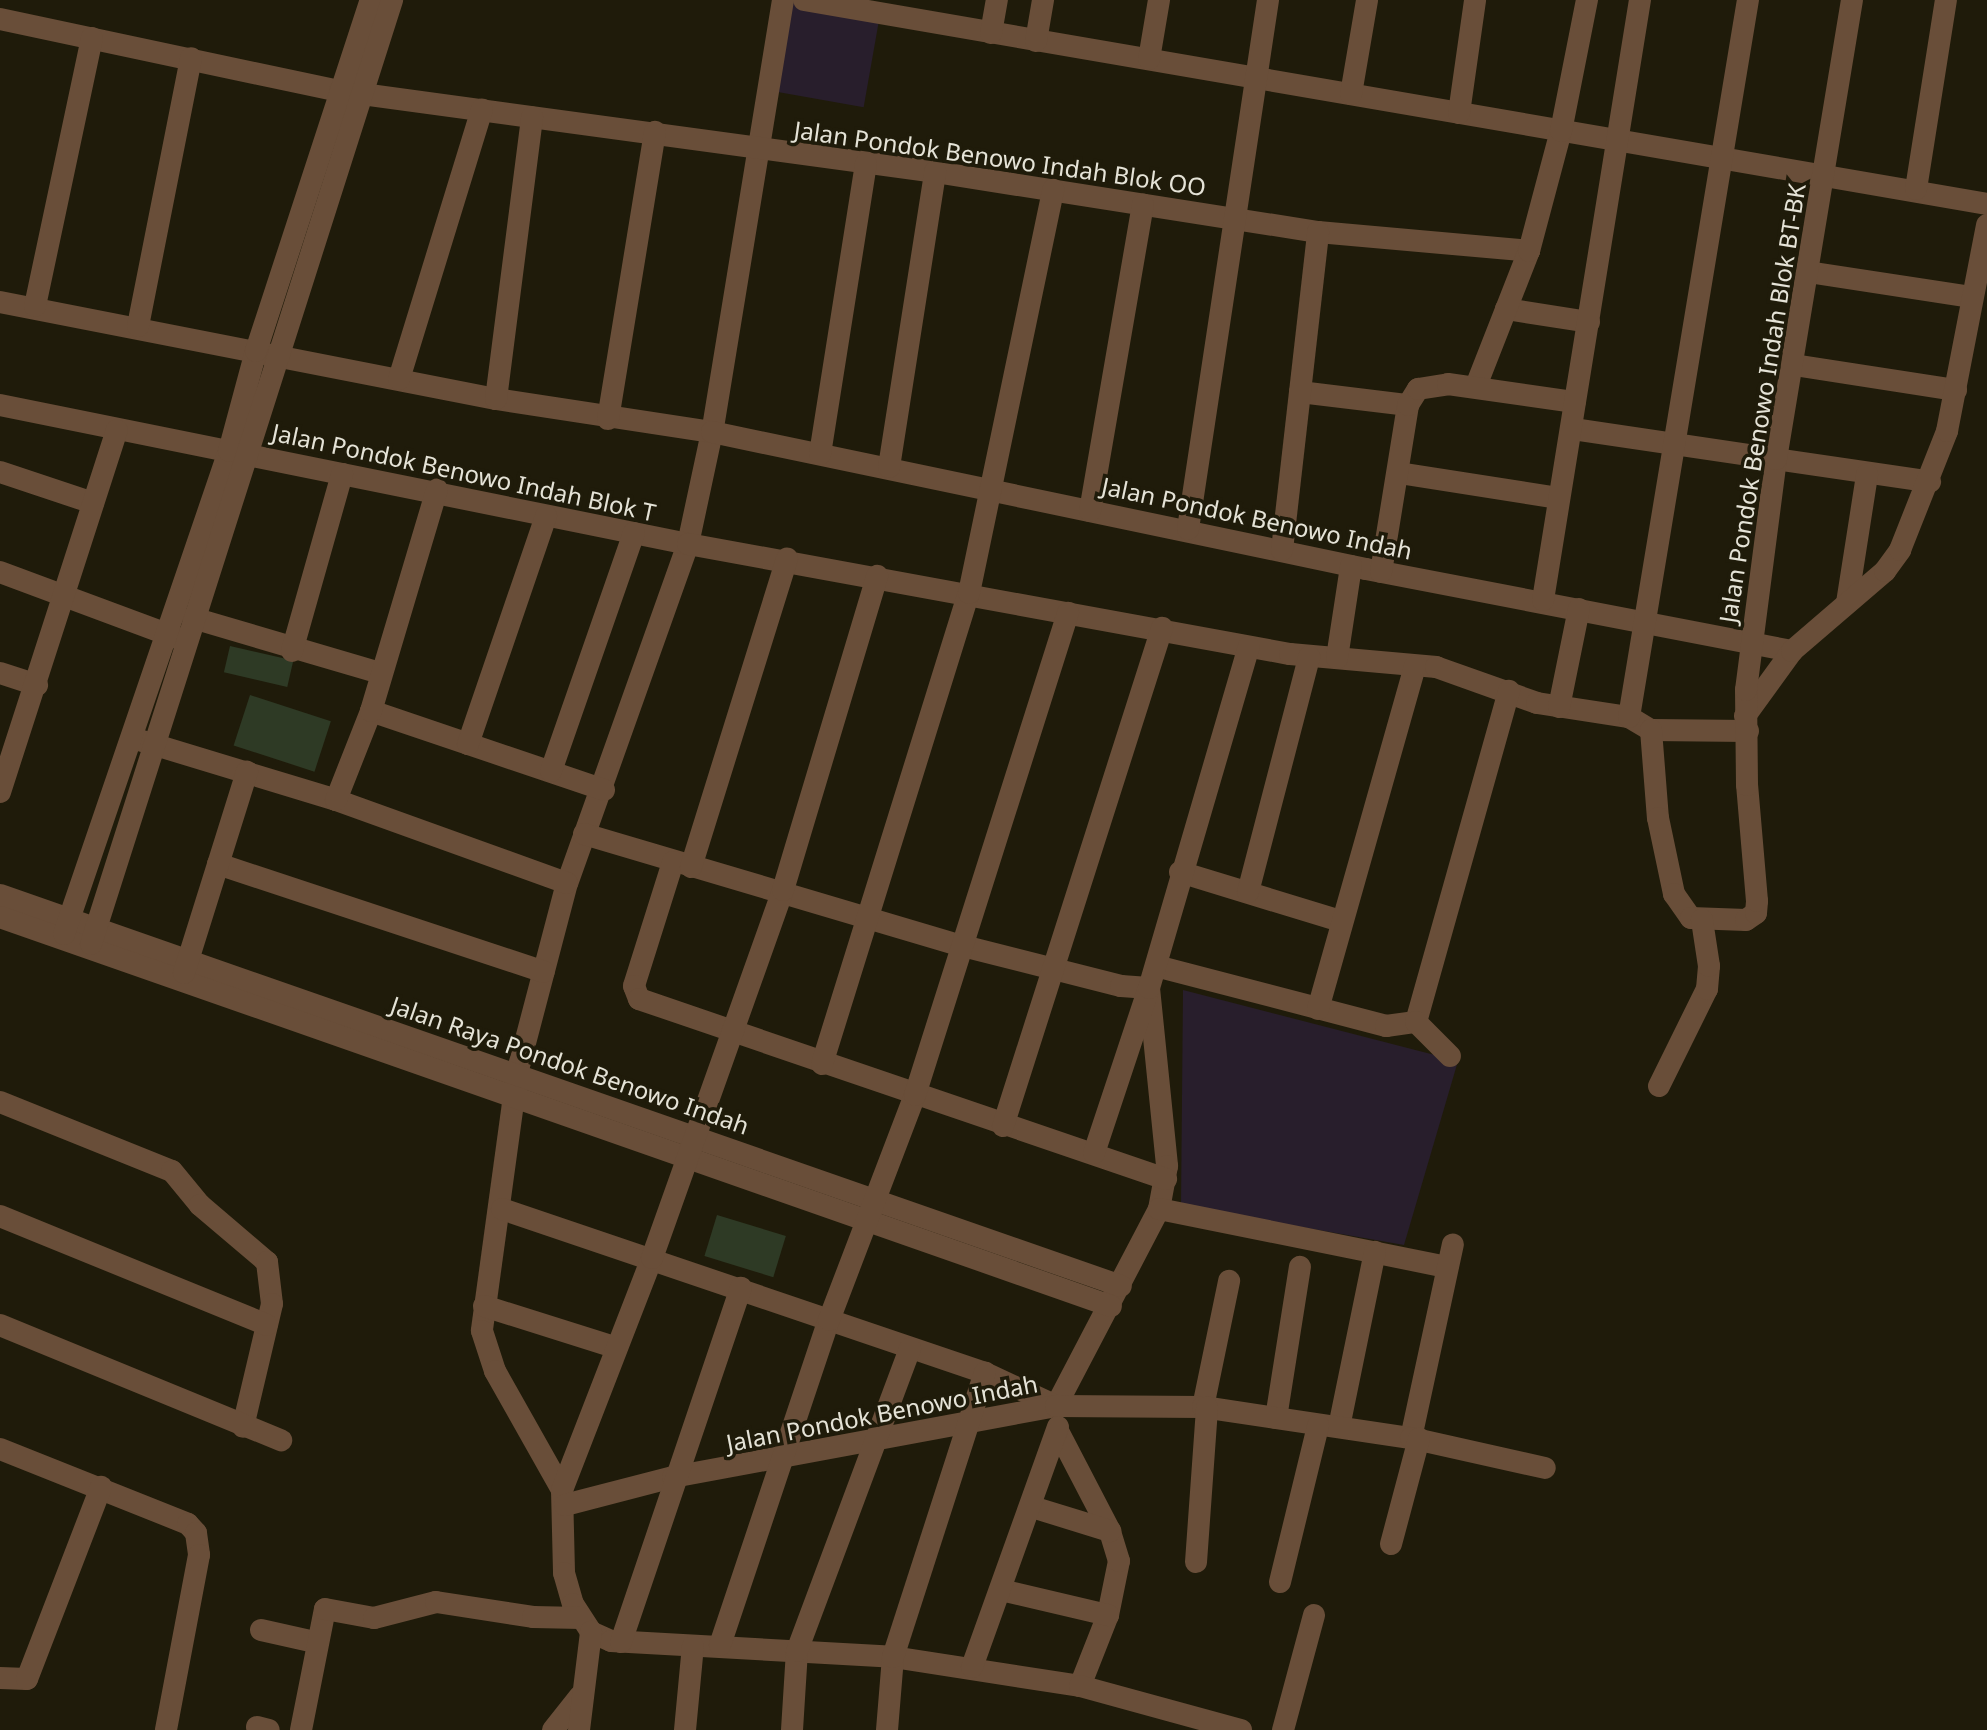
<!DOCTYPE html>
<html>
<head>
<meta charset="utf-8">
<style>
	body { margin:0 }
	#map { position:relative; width:1987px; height:1730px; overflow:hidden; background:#1f1b0a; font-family:"Noto Sans",sans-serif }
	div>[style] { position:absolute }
	.education>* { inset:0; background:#281e2c; transform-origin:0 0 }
	.green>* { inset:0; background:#2e3a25; transform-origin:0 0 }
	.minor>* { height:22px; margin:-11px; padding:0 11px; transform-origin:11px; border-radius:11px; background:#694e39 }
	span { translate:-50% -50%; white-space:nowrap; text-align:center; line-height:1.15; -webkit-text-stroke:7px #1f1b0a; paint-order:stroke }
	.street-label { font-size:24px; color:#e5e3d7 }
</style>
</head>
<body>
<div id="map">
	<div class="education">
		<i style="left:791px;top:1px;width:90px;height:92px;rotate:10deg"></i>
		<i style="clip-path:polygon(1183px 990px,1458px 1061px,1404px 1245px,1181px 1206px)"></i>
	</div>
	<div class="green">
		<i style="left:230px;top:646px;width:65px;height:27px;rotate:13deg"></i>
		<i style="left:250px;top:695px;width:85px;height:53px;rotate:18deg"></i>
		<i style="left:717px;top:1215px;width:72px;height:43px;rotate:17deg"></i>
	</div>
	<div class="minor">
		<i style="left:783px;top:0;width:438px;rotate:99.3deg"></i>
		<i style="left:712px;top:432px;width:115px;rotate:102.1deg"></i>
		<i style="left:688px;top:544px;width:360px;rotate:109.6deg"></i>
		<i style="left:567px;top:883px;width:197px;rotate:104.7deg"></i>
		<i style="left:517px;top:1074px;width:259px;rotate:97.8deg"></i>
		<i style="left:482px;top:1331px;width:42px;rotate:72deg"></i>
		<i style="left:495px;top:1371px;width:137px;rotate:60.6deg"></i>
		<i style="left:562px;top:1490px;width:83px;rotate:88.6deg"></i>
		<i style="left:564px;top:1573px;width:32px;rotate:74deg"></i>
		<i style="left:573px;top:1604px;width:33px;rotate:57deg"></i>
		<i style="left:591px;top:1632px;width:22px;rotate:24deg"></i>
		<i style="left:611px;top:1641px;width:282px;rotate:3.2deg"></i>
		<i style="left:893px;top:1657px;width:189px;rotate:8.8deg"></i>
		<i style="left:1080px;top:1686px;width:76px;rotate:-68.5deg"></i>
		<i style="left:1108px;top:1615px;width:55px;rotate:-78.5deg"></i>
		<i style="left:1119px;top:1561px;width:31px;rotate:-107deg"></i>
		<i style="left:1110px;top:1531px;width:110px;rotate:-117.5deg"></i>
		<i style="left:804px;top:0;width:1200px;rotate:9.78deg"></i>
		<i style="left:0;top:19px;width:348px;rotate:12deg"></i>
		<i style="left:340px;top:91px;width:600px;rotate:7.75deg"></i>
		<i style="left:935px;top:172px;width:388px;rotate:8.9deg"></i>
		<i style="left:1318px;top:232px;width:212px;rotate:5.1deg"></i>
		<i style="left:991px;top:33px;width:34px;rotate:-80deg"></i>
		<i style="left:1036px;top:41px;width:42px;rotate:-80.3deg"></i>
		<i style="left:1149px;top:59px;width:60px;rotate:-80.4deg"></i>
		<i style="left:1351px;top:94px;width:95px;rotate:-80.3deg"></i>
		<i style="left:1459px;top:113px;width:114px;rotate:-81.9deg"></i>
		<i style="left:1916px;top:189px;width:191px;rotate:-81deg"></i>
		<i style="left:1808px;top:272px;width:166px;rotate:8.7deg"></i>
		<i style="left:0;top:302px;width:505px;rotate:11.07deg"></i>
		<i style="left:496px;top:399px;width:219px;rotate:8.7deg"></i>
		<i style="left:712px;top:432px;width:668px;rotate:11.83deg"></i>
		<i style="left:1366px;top:569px;width:434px;rotate:10.9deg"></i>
		<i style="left:35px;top:306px;width:274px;rotate:-78deg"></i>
		<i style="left:1506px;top:309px;width:84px;rotate:8.9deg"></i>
		<i style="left:138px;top:326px;width:273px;rotate:-78.8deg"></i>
		<i style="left:1794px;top:365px;width:164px;rotate:8.8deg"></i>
		<i style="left:399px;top:379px;width:282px;rotate:-72.9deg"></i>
		<i style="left:1476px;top:386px;width:145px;rotate:-68.6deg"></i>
		<i style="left:1529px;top:251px;width:124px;rotate:-75.1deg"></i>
		<i style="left:1561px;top:131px;width:134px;rotate:-78.8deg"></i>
		<i style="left:1300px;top:392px;width:109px;rotate:6.9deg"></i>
		<i style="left:496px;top:399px;width:284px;rotate:-82.7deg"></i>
		<i style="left:0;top:405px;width:702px;rotate:11.42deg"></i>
		<i style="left:688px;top:544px;width:612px;rotate:10.36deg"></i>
		<i style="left:1290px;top:654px;width:147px;rotate:5.1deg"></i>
		<i style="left:1436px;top:667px;width:107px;rotate:19.6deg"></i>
		<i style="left:1537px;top:703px;width:93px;rotate:8.7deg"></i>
		<i style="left:1629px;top:717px;width:26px;rotate:31deg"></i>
		<i style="left:1651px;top:730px;width:97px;rotate:0.6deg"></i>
		<i style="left:608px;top:419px;width:291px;rotate:-80.7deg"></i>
		<i style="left:1573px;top:429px;width:361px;rotate:8.4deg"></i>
		<i style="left:820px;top:454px;width:294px;rotate:-81deg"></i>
		<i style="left:889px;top:467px;width:299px;rotate:-81.1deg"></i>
		<i style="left:0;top:472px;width:98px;rotate:18.4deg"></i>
		<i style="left:1399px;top:473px;width:162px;rotate:8.9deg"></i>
		<i style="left:1090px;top:511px;width:311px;rotate:-80.2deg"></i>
		<i style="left:1188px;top:529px;width:535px;rotate:-81.4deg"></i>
		<i style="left:1282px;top:550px;width:320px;rotate:-83.5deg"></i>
		<i style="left:0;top:572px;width:189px;rotate:20.4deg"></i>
		<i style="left:1381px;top:572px;width:169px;rotate:-80.8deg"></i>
		<i style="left:1408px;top:405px;width:19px;rotate:-58deg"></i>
		<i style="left:1418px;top:389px;width:30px;rotate:-9deg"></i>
		<i style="left:1448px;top:384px;width:128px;rotate:8.1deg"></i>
		<i style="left:1543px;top:600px;width:608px;rotate:-80.82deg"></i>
		<i style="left:1847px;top:603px;width:130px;rotate:-81.1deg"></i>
		<i style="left:193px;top:618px;width:195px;rotate:16.4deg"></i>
		<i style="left:292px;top:651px;width:184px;rotate:-74.2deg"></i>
		<i style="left:1337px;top:658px;width:93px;rotate:-81.3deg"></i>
		<i style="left:0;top:673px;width:39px;rotate:18deg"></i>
		<i style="left:1559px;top:707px;width:100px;rotate:-78.5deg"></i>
		<i style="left:371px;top:711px;width:246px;rotate:18.7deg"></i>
		<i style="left:1745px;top:716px;width:80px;rotate:-54.1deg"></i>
		<i style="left:1792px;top:651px;width:123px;rotate:-40.7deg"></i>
		<i style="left:1885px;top:571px;width:26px;rotate:-54deg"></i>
		<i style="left:1900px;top:550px;width:128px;rotate:-68.4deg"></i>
		<i style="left:1947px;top:431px;width:210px;rotate:-79deg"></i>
		<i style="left:1629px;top:717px;width:727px;rotate:-80.58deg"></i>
		<i style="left:1651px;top:730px;width:88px;rotate:85.5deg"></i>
		<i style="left:1658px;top:818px;width:78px;rotate:78.1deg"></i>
		<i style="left:1674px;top:894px;width:29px;rotate:55deg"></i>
		<i style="left:1691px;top:918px;width:55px;rotate:2.1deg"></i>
		<i style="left:1746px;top:920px;width:12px;rotate:-35deg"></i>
		<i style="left:1756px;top:913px;width:12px;rotate:-85deg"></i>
		<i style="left:1757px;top:901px;width:116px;rotate:-94.9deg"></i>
		<i style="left:1747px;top:785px;width:95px;rotate:-90.6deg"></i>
		<i style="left:1746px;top:690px;width:233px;rotate:-82.6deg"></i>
		<i style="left:1776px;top:459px;width:465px;rotate:-80.6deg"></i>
		<i style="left:139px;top:740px;width:206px;rotate:16.9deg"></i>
		<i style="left:336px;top:800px;width:245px;rotate:19.8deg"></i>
		<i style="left:468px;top:744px;width:241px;rotate:-71.1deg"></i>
		<i style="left:551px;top:771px;width:252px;rotate:-70.8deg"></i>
		<i style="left:0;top:792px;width:380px;rotate:-72.1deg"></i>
		<i style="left:336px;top:800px;width:96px;rotate:-68.5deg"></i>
		<i style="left:371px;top:711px;width:231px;rotate:-73.4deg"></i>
		<i style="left:584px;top:834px;width:395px;rotate:16.5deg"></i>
		<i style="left:963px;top:946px;width:163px;rotate:14.2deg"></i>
		<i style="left:1121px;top:986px;width:28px;rotate:4deg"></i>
		<i style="left:1149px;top:988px;width:179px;rotate:84.2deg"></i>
		<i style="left:1167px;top:1166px;width:44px;rotate:100.5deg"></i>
		<i style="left:1159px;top:1209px;width:222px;rotate:117.6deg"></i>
		<i style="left:673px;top:862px;width:130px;rotate:107.5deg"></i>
		<i style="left:634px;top:986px;width:14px;rotate:69deg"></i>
		<i style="left:639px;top:999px;width:557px;rotate:18.86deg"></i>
		<i style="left:218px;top:864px;width:343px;rotate:18.3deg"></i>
		<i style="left:691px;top:867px;width:323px;rotate:-72.7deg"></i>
		<i style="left:1180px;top:872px;width:167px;rotate:17deg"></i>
		<i style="left:1248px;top:892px;width:243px;rotate:-75.4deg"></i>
		<i style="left:0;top:895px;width:1187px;rotate:19.23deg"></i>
		<i style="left:0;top:917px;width:1177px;rotate:19.3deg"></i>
		<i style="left:64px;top:934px;width:510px;rotate:-71.14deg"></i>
		<i style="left:229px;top:451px;width:104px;rotate:-74.9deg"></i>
		<i style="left:256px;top:351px;width:369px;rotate:-71.9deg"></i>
		<i style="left:91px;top:944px;width:991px;rotate:-72.31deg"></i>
		<i style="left:1156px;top:966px;width:238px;rotate:14.6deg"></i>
		<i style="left:1386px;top:1026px;width:30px;rotate:-8deg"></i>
		<i style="left:184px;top:973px;width:211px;rotate:-72.6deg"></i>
		<i style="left:1318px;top:1009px;width:356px;rotate:-74.2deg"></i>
		<i style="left:1416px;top:1022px;width:344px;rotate:-74.3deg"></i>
		<i style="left:1416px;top:1022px;width:48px;rotate:45deg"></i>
		<i style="left:822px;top:1064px;width:493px;rotate:-72.7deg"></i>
		<i style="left:969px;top:593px;width:412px;rotate:-78.2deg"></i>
		<i style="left:1659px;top:1086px;width:108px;rotate:-63.7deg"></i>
		<i style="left:1707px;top:989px;width:23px;rotate:-85deg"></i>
		<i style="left:1709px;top:966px;width:47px;rotate:-98.7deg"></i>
		<i style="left:0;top:1102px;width:185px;rotate:21.9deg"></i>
		<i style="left:172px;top:1171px;width:44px;rotate:50.5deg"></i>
		<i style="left:200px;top:1205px;width:88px;rotate:40.4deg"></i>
		<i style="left:267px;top:1262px;width:42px;rotate:83.2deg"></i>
		<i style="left:272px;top:1304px;width:126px;rotate:103.3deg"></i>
		<i style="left:1003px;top:1126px;width:523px;rotate:-72.29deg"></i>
		<i style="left:1094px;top:1153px;width:174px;rotate:-71.6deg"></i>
		<i style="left:1149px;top:988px;width:355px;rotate:-73.7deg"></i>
		<i style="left:502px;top:1209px;width:510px;rotate:18.75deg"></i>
		<i style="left:985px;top:1373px;width:78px;rotate:24.9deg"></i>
		<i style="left:1159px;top:1209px;width:294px;rotate:11.4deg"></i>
		<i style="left:0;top:1216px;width:288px;rotate:22.2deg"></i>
		<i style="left:484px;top:1306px;width:139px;rotate:17.5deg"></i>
		<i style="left:0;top:1325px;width:304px;rotate:22.3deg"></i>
		<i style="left:1203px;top:1407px;width:129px;rotate:-78.3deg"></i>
		<i style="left:1276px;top:1418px;width:153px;rotate:-81deg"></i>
		<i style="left:1339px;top:1427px;width:179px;rotate:-78.4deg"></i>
		<i style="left:1411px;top:1438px;width:198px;rotate:-77.8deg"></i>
		<i style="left:0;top:1449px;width:202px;rotate:21.7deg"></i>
		<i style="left:188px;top:1524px;width:12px;rotate:48deg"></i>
		<i style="left:196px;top:1533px;width:22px;rotate:82deg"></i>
		<i style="left:199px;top:1555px;width:178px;rotate:100.7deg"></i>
		<i style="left:562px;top:1490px;width:249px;rotate:-68.8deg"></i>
		<i style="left:652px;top:1258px;width:391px;rotate:-70.4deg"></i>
		<i style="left:783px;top:890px;width:328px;rotate:-73.3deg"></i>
		<i style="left:565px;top:1505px;width:112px;rotate:-14.5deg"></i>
		<i style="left:673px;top:1477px;width:390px;rotate:-10.5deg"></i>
		<i style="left:1056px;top:1406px;width:147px;rotate:0.4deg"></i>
		<i style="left:1203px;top:1407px;width:210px;rotate:8.5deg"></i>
		<i style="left:1411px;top:1438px;width:137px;rotate:12.6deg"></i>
		<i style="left:1032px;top:1507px;width:82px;rotate:17.1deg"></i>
		<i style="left:1391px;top:1544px;width:109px;rotate:-75.1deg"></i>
		<i style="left:1196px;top:1562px;width:155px;rotate:-85.9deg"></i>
		<i style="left:1280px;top:1582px;width:161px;rotate:-76.3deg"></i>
		<i style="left:1001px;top:1590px;width:110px;rotate:13.2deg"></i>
		<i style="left:261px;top:1630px;width:55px;rotate:12.5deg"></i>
		<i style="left:621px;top:1642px;width:374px;rotate:-71.3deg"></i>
		<i style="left:720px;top:1645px;width:343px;rotate:-71.5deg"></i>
		<i style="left:829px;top:1320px;width:241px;rotate:-69.1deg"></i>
		<i style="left:915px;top:1095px;width:506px;rotate:-72.39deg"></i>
		<i style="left:972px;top:1667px;width:255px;rotate:-70.3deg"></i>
		<i style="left:0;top:1678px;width:27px;rotate:2deg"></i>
		<i style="left:27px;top:1679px;width:206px;rotate:-68.9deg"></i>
		<i style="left:1080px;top:1686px;width:167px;rotate:15.3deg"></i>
		<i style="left:257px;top:1727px;width:12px;rotate:14deg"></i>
		<i style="left:301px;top:1730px;width:123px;rotate:-78.8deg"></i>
		<i style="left:325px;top:1609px;width:50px;rotate:10.4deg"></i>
		<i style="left:374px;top:1618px;width:64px;rotate:-14.5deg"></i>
		<i style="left:436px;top:1602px;width:98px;rotate:8.8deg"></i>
		<i style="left:533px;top:1617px;width:48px;rotate:1.2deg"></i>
		<i style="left:553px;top:1730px;width:43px;rotate:-51.5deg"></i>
		<i style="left:579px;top:1730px;width:99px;rotate:-83deg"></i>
		<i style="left:685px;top:1730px;width:84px;rotate:-84.6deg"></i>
		<i style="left:792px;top:1730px;width:79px;rotate:-86.4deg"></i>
		<i style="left:797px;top:1651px;width:323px;rotate:-69.5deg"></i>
		<i style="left:887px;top:1730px;width:73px;rotate:-85.3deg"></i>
		<i style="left:893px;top:1657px;width:299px;rotate:-72.1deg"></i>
		<i style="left:1283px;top:1730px;width:119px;rotate:-74.9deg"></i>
	</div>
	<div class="street-label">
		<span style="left:1000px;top:158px;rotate:8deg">Jalan Pondok Benowo Indah Blok OO</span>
		<span style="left:1762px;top:403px;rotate:-81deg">Jalan Pondok Benowo Indah Blok BT-BK</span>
		<span style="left:464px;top:472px;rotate:12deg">Jalan Pondok Benowo Indah Blok T</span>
		<span style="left:1257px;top:518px;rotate:12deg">Jalan Pondok Benowo Indah</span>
		<span style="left:570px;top:1065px;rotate:19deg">Jalan Raya Pondok Benowo Indah</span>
		<span style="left:882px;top:1413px;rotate:-11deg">Jalan Pondok Benowo Indah</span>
	</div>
</div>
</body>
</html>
